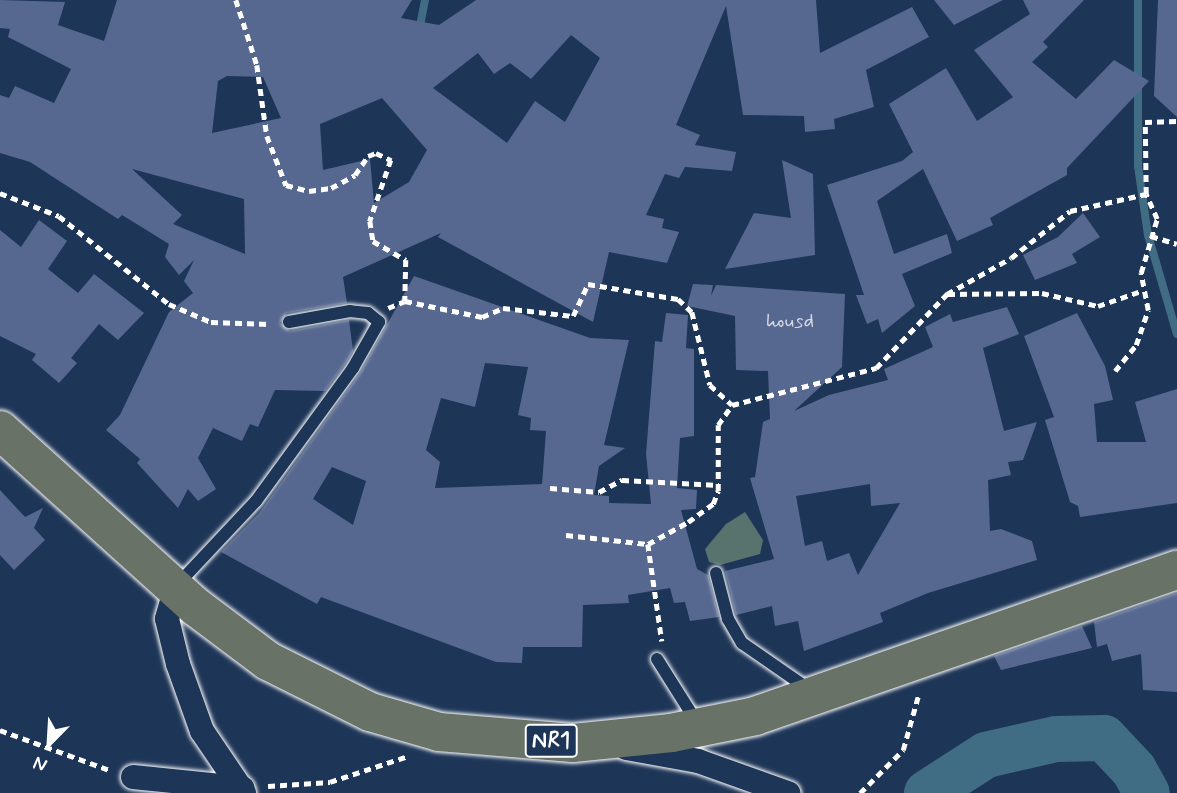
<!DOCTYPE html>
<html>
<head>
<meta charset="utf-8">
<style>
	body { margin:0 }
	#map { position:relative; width:1177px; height:793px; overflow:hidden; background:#1d3557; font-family:Mynerve,sans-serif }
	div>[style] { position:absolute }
	.green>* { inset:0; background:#58726e }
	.stream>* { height:8px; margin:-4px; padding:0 4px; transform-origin:4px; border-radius:4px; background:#406c84 }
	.river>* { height:46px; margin:-23px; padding:0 23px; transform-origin:23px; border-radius:23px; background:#406c84 }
	.building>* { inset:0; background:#566890 }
	.path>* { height:4.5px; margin-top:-2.25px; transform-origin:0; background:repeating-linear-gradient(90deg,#fff 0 7px,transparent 0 12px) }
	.roads { filter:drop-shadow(0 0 2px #fff) drop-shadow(0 0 2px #fff) }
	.service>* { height:12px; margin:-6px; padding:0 6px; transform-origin:6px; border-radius:6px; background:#1d3557 }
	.minor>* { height:24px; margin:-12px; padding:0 12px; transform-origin:12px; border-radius:12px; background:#1d3557 }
	.trunk>* { height:38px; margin:-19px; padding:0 19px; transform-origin:19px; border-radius:19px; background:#697266 }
	span { translate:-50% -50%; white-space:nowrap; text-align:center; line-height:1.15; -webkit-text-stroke:5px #1d3557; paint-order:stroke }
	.number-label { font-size:21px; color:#d5d9e3 }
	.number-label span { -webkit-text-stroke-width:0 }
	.shield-label span { padding:2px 5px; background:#1d3557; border:2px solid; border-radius:5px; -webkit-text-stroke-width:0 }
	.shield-label { font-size:23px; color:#fff; font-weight:700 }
	.north { position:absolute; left:14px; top:709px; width:70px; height:70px; -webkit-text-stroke:5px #1d3557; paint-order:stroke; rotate:204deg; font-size:19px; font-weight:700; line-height:28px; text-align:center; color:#fff }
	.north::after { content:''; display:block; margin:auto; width:24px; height:32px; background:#fff; clip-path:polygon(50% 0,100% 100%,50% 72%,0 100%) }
</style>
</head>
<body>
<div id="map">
	<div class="green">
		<i style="clip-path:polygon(745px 512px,763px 540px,760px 554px,720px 565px,709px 562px,705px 549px,726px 524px)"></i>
	</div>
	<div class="stream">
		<i style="left:1138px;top:0;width:166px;rotate:90deg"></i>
		<i style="left:1138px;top:166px;width:70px;rotate:81.8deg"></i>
		<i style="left:1148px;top:235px;width:103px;rotate:73.7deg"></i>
		<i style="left:419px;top:31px;width:32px;rotate:-79deg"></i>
	</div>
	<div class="river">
		<i style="left:927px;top:793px;width:70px;rotate:-32.8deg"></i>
		<i style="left:986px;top:755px;width:72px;rotate:-12.9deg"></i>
		<i style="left:1056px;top:739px;width:48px;rotate:-1.2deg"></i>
		<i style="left:1104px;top:738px;width:44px;rotate:46.8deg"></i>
		<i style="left:1134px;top:770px;width:26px;rotate:61deg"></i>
	</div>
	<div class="building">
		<i style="clip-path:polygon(evenodd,0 0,65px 2px,58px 25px,104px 41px,117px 0,412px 0,401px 18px,439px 25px,476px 0,816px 0,820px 53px,912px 7px,929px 37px,866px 70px,874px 107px,834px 119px,835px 129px,805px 132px,804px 116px,743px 115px,726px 6px,676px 125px,700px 135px,695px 145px,736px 152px,732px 171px,685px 167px,679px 178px,665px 174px,646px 215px,664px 219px,662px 228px,679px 232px,667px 263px,609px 252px,593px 322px,438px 237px,441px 233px,343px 277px,347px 303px,287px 313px,280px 323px,290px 331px,349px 320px,353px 351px,346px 363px,325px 391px,275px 390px,258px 427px,250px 424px,242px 441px,213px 428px,198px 458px,216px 489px,198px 501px,188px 489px,178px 508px,137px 463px,140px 459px,106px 430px,120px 415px,169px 312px,193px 293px,184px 281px,194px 260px,179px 275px,165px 257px,169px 244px,122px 215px,118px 219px,30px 162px,0 153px,0 95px,9px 98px,15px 86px,54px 103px,71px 69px,8px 37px,10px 29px,0 28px,0 0,571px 35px,600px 58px,565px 122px,535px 101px,507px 143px,433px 88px,478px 53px,494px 74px,510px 63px,531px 79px,571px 35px,0 0,227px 76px,263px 77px,281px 118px,212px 133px,218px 81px,227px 76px,0 0,382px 98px,427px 150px,409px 182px,374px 203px,370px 159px,323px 170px,320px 124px,382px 98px,0 0,132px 169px,244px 199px,245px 254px,173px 224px,182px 215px,132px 169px)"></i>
		<i style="clip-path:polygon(934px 0,1003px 0,954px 25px)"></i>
		<i style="clip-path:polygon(1023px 0,1084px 0,1043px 42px,1048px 47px,1032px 62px,1076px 99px,1114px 60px,1149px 81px,1067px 168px,1067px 175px,990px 218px,993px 225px,957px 241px,923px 169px,877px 201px,894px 254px,947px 234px,952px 253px,902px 274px,915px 306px,882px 333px,878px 319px,867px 324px,856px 295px,864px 295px,827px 185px,902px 161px,913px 152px,889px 104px,946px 68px,977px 121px,1013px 97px,974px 50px,1030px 14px)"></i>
		<i style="clip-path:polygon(1158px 0,1177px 0,1177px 117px,1154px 96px)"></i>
		<i style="clip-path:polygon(782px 160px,813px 174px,815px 255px,725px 269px,754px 213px,791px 218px)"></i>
		<i style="clip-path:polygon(1083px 213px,1100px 237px,1072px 254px,1077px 263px,1035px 280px,1023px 255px,1058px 237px)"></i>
		<i style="clip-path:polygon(39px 220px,67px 241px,48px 269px,78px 293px,94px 274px,144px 313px,118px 340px,99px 324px,71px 358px,77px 363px,59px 383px,32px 360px,36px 354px,0 336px,0 230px,21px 247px)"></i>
		<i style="clip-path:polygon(evenodd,414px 276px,590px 338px,629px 340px,604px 445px,625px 448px,599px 466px,594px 495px,609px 496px,609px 503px,651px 504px,646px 454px,655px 341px,662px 342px,666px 313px,688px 315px,686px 348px,694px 349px,694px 436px,680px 438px,677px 488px,697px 490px,696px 509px,681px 510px,697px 569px,708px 575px,719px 617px,690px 621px,685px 602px,674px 603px,670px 588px,628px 595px,629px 603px,583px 605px,582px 647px,523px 647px,522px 663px,496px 662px,321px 597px,317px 604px,221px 552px,260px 512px,360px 373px,414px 276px,485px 363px,528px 367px,518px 415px,531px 418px,530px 430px,546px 431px,542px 484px,435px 488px,440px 462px,426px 450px,441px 398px,475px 407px,485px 363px,414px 276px,332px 467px,366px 481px,353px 525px,313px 499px,332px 467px)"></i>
		<i style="clip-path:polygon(evenodd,693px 284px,713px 285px,711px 296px,716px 285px,845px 294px,842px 367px,794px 411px,829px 395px,888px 380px,884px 369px,933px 347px,925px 327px,950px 314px,953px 322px,1007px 307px,1019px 334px,983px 348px,1004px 431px,1037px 422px,1023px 460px,1008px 462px,1011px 475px,988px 480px,990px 531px,1001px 529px,1032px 541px,1037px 560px,928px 593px,880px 613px,883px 622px,804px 651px,798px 621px,775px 626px,772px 606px,736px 615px,725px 571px,774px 559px,750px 478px,755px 477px,763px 422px,770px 419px,768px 371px,736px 370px,735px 316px,687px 306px,693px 284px,870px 484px,871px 506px,900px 503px,858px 575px,849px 553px,827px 561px,822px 541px,805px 546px,796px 496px,870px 484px)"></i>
		<i style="clip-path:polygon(1077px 313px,1105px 366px,1113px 400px,1094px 404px,1097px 442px,1146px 442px,1135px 402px,1177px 389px,1177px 503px,1080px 517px,1078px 506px,1070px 502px,1045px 420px,1054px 417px,1024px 336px)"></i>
		<i style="clip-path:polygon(0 490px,25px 517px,43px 508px,34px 528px,45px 540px,14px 570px,0 555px)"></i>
		<i style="clip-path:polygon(1177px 593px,1177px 692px,1143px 690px,1141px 654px,1112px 661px,1107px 644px,1097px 647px,1094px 622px)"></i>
		<i style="clip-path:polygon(1082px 626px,1092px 648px,1001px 670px,994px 656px)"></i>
	</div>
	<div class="path">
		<i style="left:236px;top:0;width:68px;rotate:72.1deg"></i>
		<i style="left:257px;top:65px;width:72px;rotate:82deg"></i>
		<i style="left:267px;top:136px;width:53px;rotate:68.8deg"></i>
		<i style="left:286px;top:185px;width:24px;rotate:15deg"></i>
		<i style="left:309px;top:191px;width:22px;rotate:-8deg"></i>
		<i style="left:331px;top:188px;width:27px;rotate:-28deg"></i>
		<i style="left:355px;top:175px;width:23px;rotate:-56deg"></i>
		<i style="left:368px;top:156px;width:9px;rotate:-21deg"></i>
		<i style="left:376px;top:153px;width:17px;rotate:25deg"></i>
		<i style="left:391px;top:160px;width:65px;rotate:109deg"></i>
		<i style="left:370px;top:221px;width:20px;rotate:81deg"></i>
		<i style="left:373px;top:241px;width:38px;rotate:30deg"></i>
		<i style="left:406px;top:260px;width:41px;rotate:91.4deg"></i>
		<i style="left:0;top:193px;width:63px;rotate:21.3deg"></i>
		<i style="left:59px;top:216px;width:141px;rotate:38.7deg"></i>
		<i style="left:169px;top:304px;width:46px;rotate:23.2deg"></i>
		<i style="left:211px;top:322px;width:60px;rotate:1.9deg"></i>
		<i style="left:1151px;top:236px;width:27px;rotate:17deg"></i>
		<i style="left:948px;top:294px;width:94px;rotate:-0.6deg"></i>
		<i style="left:1042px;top:293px;width:57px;rotate:13.1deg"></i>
		<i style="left:1098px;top:306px;width:46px;rotate:-19.2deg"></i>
		<i style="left:388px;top:308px;width:18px;rotate:-22deg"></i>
		<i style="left:405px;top:301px;width:79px;rotate:11.7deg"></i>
		<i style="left:482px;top:317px;width:23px;rotate:-23deg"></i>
		<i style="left:503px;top:308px;width:70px;rotate:6.5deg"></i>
		<i style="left:573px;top:316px;width:35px;rotate:-65deg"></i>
		<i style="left:588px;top:284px;width:91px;rotate:9.5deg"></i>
		<i style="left:678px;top:299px;width:19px;rotate:43deg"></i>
		<i style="left:692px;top:312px;width:75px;rotate:76.1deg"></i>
		<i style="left:710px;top:385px;width:30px;rotate:42deg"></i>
		<i style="left:1115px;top:371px;width:33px;rotate:-51deg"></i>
		<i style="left:1136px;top:345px;width:37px;rotate:-71deg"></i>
		<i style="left:1148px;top:310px;width:38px;rotate:-101deg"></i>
		<i style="left:1141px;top:273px;width:56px;rotate:-73.5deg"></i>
		<i style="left:1157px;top:219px;width:27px;rotate:-114deg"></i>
		<i style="left:1146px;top:194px;width:72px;rotate:-90.8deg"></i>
		<i style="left:1145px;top:122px;width:32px;rotate:-2deg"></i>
		<i style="left:550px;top:488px;width:49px;rotate:4.7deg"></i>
		<i style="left:599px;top:492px;width:26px;rotate:-28deg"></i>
		<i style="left:622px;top:480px;width:97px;rotate:3deg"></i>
		<i style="left:566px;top:535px;width:82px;rotate:6.3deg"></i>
		<i style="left:648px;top:544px;width:46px;rotate:-28.8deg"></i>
		<i style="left:688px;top:522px;width:31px;rotate:-36deg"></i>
		<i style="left:713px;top:504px;width:14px;rotate:-69deg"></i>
		<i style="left:718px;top:491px;width:66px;rotate:-90deg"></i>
		<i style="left:718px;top:425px;width:24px;rotate:-55deg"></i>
		<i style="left:732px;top:405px;width:149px;rotate:-14.4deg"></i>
		<i style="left:876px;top:368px;width:103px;rotate:-46.2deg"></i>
		<i style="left:947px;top:294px;width:73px;rotate:-29.4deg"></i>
		<i style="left:1011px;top:258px;width:75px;rotate:-38.5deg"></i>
		<i style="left:1070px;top:211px;width:78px;rotate:-12.6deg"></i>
		<i style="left:648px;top:544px;width:98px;rotate:81.8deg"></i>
		<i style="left:0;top:730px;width:119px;rotate:20.1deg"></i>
		<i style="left:268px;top:786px;width:62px;rotate:-3.7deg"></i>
		<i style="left:330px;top:782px;width:82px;rotate:-18.4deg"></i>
		<i style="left:860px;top:793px;width:61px;rotate:-45deg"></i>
		<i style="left:903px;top:750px;width:59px;rotate:-74.3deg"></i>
	</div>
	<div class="roads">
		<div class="service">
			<i style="left:716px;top:573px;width:48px;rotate:75.4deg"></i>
			<i style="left:728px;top:619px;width:28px;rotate:60deg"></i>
			<i style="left:742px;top:643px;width:83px;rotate:34.7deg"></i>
			<i style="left:178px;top:584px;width:114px;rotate:-46.8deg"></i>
			<i style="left:256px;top:501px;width:165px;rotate:-53.9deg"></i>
			<i style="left:353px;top:368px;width:53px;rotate:-60.5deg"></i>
			<i style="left:379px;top:322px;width:14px;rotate:-141deg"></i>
			<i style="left:368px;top:313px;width:18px;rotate:-174deg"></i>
			<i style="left:350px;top:311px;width:62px;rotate:169.8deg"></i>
			<i style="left:657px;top:659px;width:73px;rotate:57.8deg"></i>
		</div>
		<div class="minor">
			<i style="left:176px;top:587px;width:33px;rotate:106deg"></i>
			<i style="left:167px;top:619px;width:46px;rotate:76.3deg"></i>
			<i style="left:178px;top:664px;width:71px;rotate:70.3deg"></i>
			<i style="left:202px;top:731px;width:75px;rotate:55.9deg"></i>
			<i style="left:626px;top:748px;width:73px;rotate:10.2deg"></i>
			<i style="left:698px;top:761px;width:96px;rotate:19.6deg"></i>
			<i style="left:133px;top:777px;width:110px;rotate:5.8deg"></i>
		</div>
		<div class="trunk">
			<i style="left:0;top:430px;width:264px;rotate:42.1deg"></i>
			<i style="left:196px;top:607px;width:90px;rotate:36.9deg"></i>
			<i style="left:268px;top:661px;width:114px;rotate:26.6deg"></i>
			<i style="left:370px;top:712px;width:72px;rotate:16.2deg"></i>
			<i style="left:439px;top:732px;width:134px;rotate:4.7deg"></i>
			<i style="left:573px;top:743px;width:99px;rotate:-5.8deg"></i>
			<i style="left:671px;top:733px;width:86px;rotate:-11.4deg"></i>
			<i style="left:755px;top:716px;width:447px;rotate:-19.1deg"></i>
		</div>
	</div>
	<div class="number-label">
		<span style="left:790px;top:321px">housd</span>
	</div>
	<div class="shield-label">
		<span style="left:551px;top:741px">NR1</span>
	</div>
	<div class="north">N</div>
</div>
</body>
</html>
